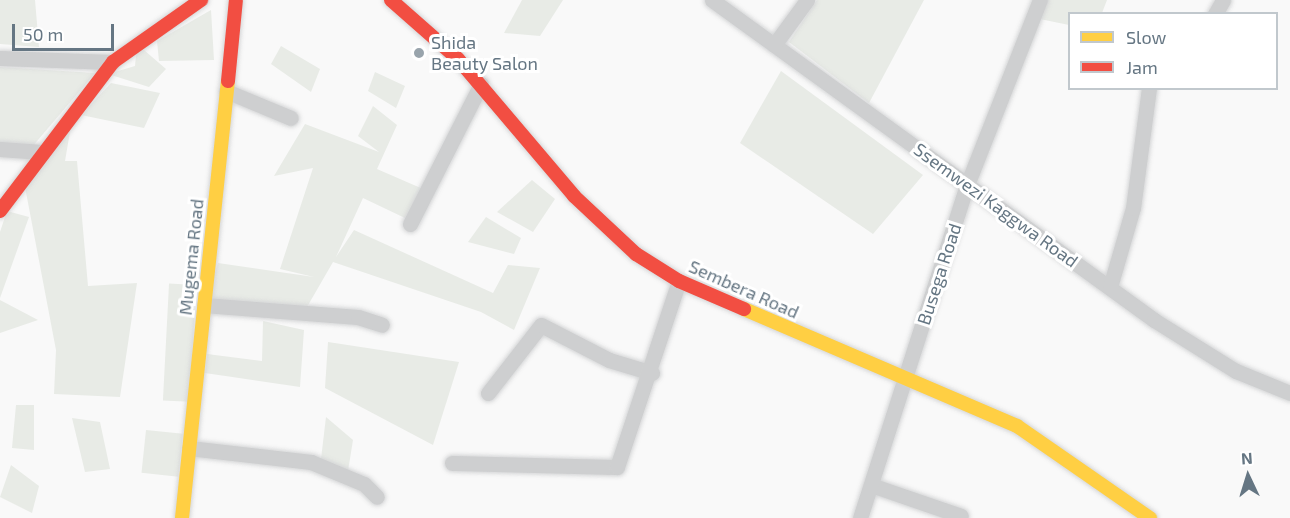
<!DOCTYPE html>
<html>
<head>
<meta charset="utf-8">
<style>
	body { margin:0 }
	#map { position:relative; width:1290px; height:518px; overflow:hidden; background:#f9f9f9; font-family:"Exo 2",sans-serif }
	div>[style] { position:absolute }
	.green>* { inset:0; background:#e8ebe6; transform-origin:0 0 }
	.roads { filter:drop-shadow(0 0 2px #d5d6d7) drop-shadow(0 0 2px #d5d6d7) }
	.street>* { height:15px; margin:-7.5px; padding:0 7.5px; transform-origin:7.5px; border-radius:7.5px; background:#cecfd0 }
	.slow>* { height:14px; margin:-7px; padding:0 7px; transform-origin:7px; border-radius:7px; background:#ffcf43 }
	.jam>* { height:14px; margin:-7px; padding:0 7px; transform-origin:7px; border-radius:7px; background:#f24e42 }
	.dots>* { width:16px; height:16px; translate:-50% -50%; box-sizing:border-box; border:3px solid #fff; border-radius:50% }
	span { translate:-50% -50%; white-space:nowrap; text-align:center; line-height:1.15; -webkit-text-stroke:6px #fff; paint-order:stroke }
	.poi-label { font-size:18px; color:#657683 }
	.left { translate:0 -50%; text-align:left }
	.street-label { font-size:18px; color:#657683 }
	.legend { position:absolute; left:1068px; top:12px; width:210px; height:78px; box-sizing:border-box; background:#fff; border:2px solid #c1c8cd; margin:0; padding:8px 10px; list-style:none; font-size:18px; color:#657683 }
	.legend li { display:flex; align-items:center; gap:12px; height:30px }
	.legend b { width:30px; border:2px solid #c1c8cd }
	.north { position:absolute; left:1218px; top:446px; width:60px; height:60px; -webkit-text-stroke:4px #fff; paint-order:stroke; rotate:356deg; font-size:16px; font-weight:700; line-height:24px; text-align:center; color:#657683 }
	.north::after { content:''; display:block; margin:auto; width:21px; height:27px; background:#657683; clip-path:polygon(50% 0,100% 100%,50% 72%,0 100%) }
	.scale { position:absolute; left:12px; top:24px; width:102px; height:27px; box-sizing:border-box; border:3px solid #657683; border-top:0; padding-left:8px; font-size:18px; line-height:21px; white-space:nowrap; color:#657683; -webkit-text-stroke:4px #fff; paint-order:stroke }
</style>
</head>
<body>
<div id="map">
	<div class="green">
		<i style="clip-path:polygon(0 0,35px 0,39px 47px,0 44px)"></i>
		<i style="clip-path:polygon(522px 0,563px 0,540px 36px,504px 33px)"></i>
		<i style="clip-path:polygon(817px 0,924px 0,869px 103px,789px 42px)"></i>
		<i style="clip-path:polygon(1042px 0,1107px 0,1102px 13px,1070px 14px,1069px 25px,1035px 18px)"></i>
		<i style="clip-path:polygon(211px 10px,214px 60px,159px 61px,157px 41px)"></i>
		<i style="clip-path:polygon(137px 44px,166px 69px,149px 87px,108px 74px,135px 66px)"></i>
		<i style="clip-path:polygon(281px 46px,320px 69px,311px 92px,271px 64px)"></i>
		<i style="clip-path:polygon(0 67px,95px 73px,32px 147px,0 144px)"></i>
		<i style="clip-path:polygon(781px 71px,923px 175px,873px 234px,740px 143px)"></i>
		<i style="clip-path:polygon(375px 72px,405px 86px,396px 108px,368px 91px)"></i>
		<i style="clip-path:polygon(111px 83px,160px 93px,144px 128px,81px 115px)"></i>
		<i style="clip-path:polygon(373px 106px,397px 125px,377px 169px,423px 189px,405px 218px,363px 198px,336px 257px,354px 230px,493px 293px,508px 265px,540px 268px,514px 330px,481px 312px,333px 262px,307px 307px,206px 299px,218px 263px,314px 277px,280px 269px,313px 168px,274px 176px,305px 124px,379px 152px,358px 136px)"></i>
		<i style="clip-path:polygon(71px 126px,65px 161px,77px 161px,88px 286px,137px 283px,120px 397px,54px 394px,56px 350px,25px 187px)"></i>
		<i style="clip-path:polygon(532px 180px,555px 199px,533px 232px,497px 212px)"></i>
		<i style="clip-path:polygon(7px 211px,29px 217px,0 298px,0 232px)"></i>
		<i style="clip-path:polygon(486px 217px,521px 238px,514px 254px,468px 242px)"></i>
		<i style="left:196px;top:285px;width:117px;height:27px;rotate:93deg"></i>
		<i style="clip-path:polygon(0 300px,38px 320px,0 333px)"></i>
		<i style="clip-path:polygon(263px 321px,304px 330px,300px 387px,205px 373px,207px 354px,262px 361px)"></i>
		<i style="clip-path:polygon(328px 342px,459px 362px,433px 445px,325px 388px)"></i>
		<i style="clip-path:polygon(16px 405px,34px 405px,34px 450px,12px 448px)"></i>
		<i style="clip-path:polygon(326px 417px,353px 440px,348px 471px,321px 459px)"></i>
		<i style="clip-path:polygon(72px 418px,100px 422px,110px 469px,85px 472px)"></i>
		<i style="left:146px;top:430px;width:37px;height:43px;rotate:6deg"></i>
		<i style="clip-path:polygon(11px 465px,39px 486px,32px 513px,0 497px)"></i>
	</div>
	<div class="roads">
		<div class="street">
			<i style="left:712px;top:0;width:546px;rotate:35.9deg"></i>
			<i style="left:1154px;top:320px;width:97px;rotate:31.9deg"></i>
			<i style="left:1236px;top:371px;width:58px;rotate:22.2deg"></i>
			<i style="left:1215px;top:14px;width:16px;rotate:-60deg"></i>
			<i style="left:774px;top:45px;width:56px;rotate:-53.7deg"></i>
			<i style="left:0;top:58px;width:113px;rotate:2deg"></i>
			<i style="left:226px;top:91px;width:70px;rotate:22.6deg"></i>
			<i style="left:0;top:149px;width:42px;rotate:4.1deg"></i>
			<i style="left:410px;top:224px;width:157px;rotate:-63.1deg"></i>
			<i style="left:1110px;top:287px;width:82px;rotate:-73.8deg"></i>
			<i style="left:1133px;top:208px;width:121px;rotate:-82.4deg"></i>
			<i style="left:204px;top:305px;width:154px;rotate:4.5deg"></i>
			<i style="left:358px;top:317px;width:25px;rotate:18deg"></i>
			<i style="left:488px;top:393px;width:86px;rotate:-52.1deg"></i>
			<i style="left:541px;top:325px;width:76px;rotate:27.2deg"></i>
			<i style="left:609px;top:360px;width:45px;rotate:16.8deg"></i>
			<i style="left:189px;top:448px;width:123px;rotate:6.5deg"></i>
			<i style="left:311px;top:462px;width:57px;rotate:22.5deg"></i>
			<i style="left:364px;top:484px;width:18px;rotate:45deg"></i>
			<i style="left:452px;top:463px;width:165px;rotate:1.4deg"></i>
			<i style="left:617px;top:467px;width:196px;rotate:-71.6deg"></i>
			<i style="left:871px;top:485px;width:95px;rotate:19deg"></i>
			<i style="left:860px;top:518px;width:350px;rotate:-72.2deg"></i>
			<i style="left:967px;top:185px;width:199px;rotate:-68.5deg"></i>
		</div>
		<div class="slow">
			<i style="left:744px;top:309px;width:297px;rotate:23.2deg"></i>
			<i style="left:1017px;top:426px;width:162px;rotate:34.7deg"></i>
			<i style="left:182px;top:518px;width:439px;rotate:-84deg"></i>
		</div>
		<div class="jam">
			<i style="left:391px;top:0;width:89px;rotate:41.4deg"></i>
			<i style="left:458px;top:59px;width:180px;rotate:49.7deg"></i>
			<i style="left:574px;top:196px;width:85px;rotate:43.1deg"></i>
			<i style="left:636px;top:254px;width:51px;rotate:32.1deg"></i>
			<i style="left:679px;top:281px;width:71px;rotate:23.3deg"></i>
			<i style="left:228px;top:81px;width:81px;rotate:-84.4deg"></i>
			<i style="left:0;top:211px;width:187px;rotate:-52.8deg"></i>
			<i style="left:113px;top:62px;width:108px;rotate:-35.2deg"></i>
		</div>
	</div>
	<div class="dots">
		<i style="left:419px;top:53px;background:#99a4ac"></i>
	</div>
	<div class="poi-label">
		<span class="left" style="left:431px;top:53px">Shida<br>Beauty Salon</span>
	</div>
	<div class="street-label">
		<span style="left:996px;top:205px;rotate:36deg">Ssemwezi Kaggwa Road</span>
		<span style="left:191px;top:257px;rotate:-84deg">Mugema Road</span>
		<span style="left:939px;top:274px;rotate:-72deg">Busega Road</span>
		<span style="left:744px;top:289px;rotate:24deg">Sembera Road</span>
	</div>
	<ul class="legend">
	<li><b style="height:8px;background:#ffcf43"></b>Slow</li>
	<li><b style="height:8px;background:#f24e42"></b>Jam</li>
	</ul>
	<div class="north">N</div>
	<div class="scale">50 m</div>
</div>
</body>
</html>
